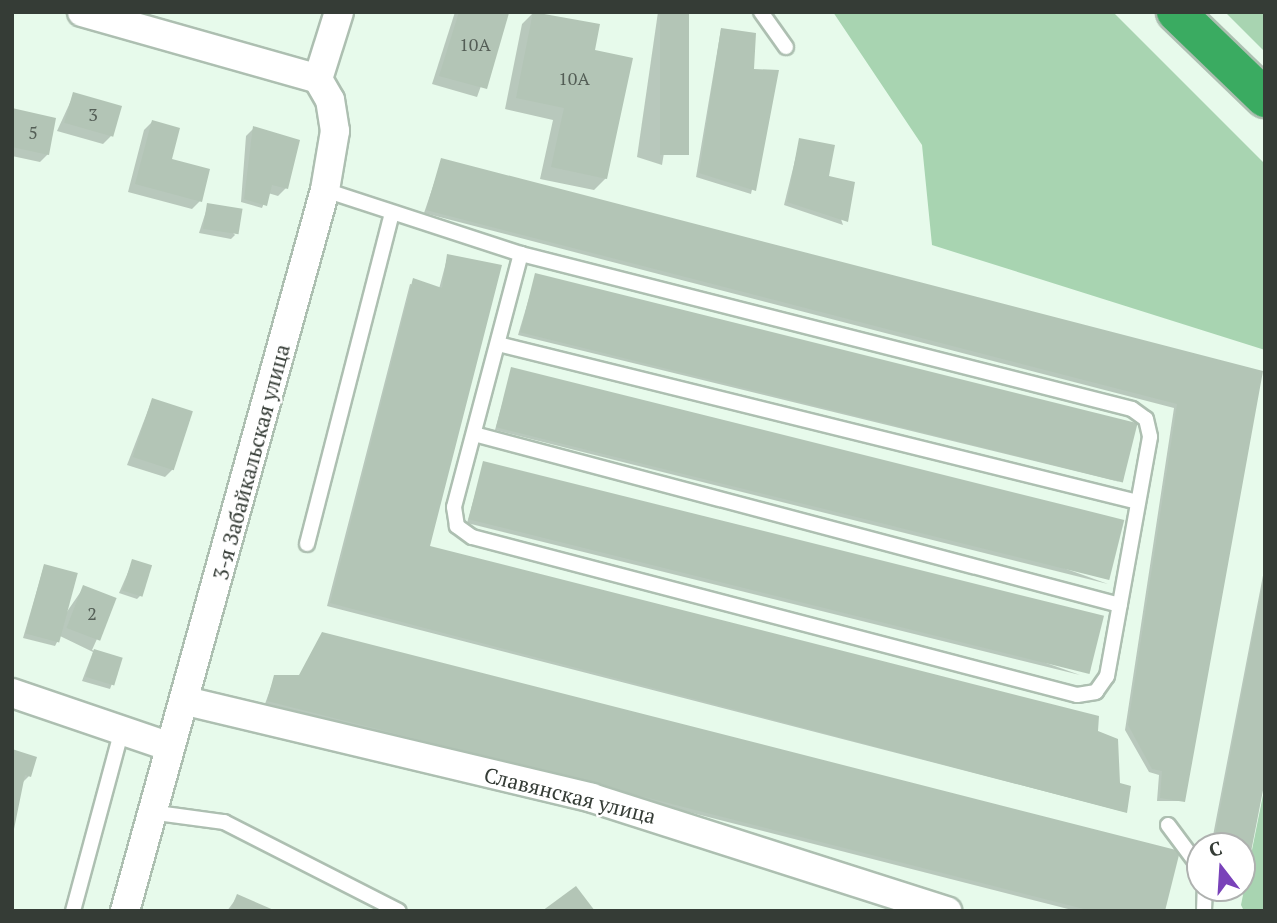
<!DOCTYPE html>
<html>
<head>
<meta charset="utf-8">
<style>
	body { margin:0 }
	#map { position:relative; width:1277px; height:923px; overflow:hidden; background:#e7faeb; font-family:"PT Serif",serif }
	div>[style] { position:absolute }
	.green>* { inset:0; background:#a8d4b1 }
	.shadow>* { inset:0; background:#0003 }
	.building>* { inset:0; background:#b3c5b6; transform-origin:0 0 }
	.roads { filter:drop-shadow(2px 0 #adbfb1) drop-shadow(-2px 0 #adbfb1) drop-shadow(0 2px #adbfb1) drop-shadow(0 -2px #adbfb1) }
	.lane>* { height:14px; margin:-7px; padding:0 7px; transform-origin:7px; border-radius:7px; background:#fff }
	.street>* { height:28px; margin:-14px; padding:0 14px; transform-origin:14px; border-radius:14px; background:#fff }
	.highway>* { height:38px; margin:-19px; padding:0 19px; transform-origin:19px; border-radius:19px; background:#3aab61 }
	span { translate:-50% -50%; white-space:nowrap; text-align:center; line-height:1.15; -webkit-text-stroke:5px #fff; paint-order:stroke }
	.number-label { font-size:18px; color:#545e56 }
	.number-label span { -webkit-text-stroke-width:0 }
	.street-label { font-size:21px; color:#353c36 }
	.frame { position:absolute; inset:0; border:14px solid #353c36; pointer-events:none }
	.north { position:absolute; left:1186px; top:832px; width:70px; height:70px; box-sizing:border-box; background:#fff; border:2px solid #aeb1af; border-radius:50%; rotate:343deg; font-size:19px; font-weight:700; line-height:28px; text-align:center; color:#353c36 }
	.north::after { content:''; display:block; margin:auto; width:24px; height:32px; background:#7942b9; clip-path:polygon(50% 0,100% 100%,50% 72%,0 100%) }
</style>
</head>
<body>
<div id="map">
	<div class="green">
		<i style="clip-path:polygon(833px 12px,1113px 12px,1265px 164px,1265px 350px,932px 245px,922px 145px)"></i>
		<i style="clip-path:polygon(1225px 12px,1265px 12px,1265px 52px)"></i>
		<i style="clip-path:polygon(1265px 785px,1265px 911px,1244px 911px,1241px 905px)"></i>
	</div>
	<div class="shadow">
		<i style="clip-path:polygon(455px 12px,507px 14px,477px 97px,432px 84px)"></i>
		<i style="clip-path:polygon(534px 12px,593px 52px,606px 178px,594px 190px,540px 179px,553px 120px,505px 109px,522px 24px)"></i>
		<i style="clip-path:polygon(658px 12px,687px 12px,662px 165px,637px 157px)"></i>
		<i style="clip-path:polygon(721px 29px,752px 71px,777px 72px,751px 194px,696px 177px)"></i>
		<i style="clip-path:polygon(74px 94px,111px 136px,103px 144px,57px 131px)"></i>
		<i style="clip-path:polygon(12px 110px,48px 154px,40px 162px,12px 156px)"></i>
		<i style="clip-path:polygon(152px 122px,170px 160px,200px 201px,192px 209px,128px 192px,144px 130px)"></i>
		<i style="clip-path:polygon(254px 128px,286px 188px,278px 196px,268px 193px,262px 208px,241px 202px,246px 136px)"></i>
		<i style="clip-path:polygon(800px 140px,827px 178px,843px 225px,784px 205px)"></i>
		<i style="clip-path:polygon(442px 160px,1261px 372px,1183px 801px,1157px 801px,1159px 775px,1149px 772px,1125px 730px,1174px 408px,424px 213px)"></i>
		<i style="clip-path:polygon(208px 205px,235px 235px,231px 239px,199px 233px)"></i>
		<i style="clip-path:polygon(448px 255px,427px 547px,1096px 733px,1125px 812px,327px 606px,410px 284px,439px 289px)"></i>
		<i style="clip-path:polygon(536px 275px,1120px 482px,518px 335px)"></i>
		<i style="clip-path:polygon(512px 369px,1108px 584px,495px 430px)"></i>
		<i style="clip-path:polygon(152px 400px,173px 469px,165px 477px,127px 465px)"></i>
		<i style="clip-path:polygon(484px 463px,1080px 675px,467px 523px)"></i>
		<i style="clip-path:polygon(133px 561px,140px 596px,137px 599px,119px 593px)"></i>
		<i style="clip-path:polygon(1265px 565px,1265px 770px,1245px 860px,1242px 846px,1211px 846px)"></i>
		<i style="clip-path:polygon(44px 566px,66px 613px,84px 587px,115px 599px,92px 650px,121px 660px,110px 689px,82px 681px,93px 652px,60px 636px,55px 646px,23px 638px)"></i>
		<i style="clip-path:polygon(275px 676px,1163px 911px,1076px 911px,265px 704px)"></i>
		<i style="clip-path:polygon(12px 751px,29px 776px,21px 784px,12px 829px)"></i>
		<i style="clip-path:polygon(238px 896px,271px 911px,227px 911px)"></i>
	</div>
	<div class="building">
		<i style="clip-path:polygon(459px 12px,509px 13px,487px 89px,439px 76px)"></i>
		<i style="clip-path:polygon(533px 12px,600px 24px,595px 50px,633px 58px,607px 179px,551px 167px,564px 108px,516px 98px)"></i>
		<i style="left:660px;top:12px;width:29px;height:143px"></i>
		<i style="clip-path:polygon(721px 28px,756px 33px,754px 69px,779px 70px,756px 191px,699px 173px)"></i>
		<i style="left:73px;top:92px;width:51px;height:32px;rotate:16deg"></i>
		<i style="clip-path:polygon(12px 108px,56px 118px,49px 155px,12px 147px)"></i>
		<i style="clip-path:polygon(152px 120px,180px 128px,172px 159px,210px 169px,202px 202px,135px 184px)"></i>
		<i style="clip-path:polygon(253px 126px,300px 140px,288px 189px,272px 185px,267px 206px,244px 199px)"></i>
		<i style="clip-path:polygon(799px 138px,835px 145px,829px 176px,855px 182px,848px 222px,787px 202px)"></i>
		<i style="clip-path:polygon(441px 158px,1263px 371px,1185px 802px,1160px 798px,1162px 771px,1152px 769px,1128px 725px,1177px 404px,426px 210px)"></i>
		<i style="left:207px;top:203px;width:36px;height:26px;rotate:9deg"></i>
		<i style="clip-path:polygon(447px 254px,502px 265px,430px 546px,1099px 716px,1098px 731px,1118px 739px,1120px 783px,1131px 786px,1127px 813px,330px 603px,413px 278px,442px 288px)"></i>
		<i style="left:535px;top:273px;width:621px;height:61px;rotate:14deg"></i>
		<i style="left:511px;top:367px;width:632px;height:62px;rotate:14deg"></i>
		<i style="left:152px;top:398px;width:43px;height:62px;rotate:18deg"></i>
		<i style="left:483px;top:461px;width:640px;height:60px;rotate:14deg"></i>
		<i style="left:132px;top:559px;width:21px;height:33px;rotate:17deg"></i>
		<i style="left:44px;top:564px;width:35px;height:72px;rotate:15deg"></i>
		<i style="clip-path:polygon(1263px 582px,1265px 780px,1250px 857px,1242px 856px,1242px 846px,1213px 846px)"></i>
		<i style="left:83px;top:585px;width:36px;height:46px;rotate:21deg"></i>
		<i style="clip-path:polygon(322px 632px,1180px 851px,1165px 911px,1092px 911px,267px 701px,274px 675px,299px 675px)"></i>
		<i style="left:94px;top:649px;width:30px;height:29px;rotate:17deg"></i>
		<i style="clip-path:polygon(12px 749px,37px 757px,31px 777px,25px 775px,13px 834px)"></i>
		<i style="clip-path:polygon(576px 886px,595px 911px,542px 911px)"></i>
		<i style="clip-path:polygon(237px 894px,276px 911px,230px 911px)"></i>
	</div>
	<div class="roads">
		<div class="lane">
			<i style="left:761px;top:12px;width:43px;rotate:54.5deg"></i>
			<i style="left:325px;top:190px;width:206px;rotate:18.1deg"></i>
			<i style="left:521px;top:254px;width:630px;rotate:14.23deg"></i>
			<i style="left:1132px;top:409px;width:17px;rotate:36deg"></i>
			<i style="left:1146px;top:419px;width:18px;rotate:77deg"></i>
			<i style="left:1150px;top:437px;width:243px;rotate:100.2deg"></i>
			<i style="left:1107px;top:676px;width:19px;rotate:125deg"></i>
			<i style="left:1096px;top:692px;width:19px;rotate:171deg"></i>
			<i style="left:1077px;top:695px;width:625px;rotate:-165.36deg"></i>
			<i style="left:472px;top:537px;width:19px;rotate:-144deg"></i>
			<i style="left:457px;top:526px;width:19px;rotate:-99deg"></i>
			<i style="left:454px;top:507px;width:262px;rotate:-75.2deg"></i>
			<i style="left:498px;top:344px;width:659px;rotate:13.87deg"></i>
			<i style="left:474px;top:434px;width:668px;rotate:14.83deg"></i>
			<i style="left:307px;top:544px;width:342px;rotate:-75.6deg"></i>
			<i style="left:157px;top:813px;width:68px;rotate:7.7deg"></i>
			<i style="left:224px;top:822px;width:196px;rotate:27deg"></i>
			<i style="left:1168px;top:825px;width:54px;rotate:53.3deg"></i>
			<i style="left:73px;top:911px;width:188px;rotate:-74.9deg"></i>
			<i style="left:1204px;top:911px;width:23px;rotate:-88deg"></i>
		</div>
		<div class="street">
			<i style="left:82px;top:12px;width:245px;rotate:15.8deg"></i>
			<i style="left:12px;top:693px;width:165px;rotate:18.8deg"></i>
			<i style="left:186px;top:701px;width:417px;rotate:13.4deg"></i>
			<i style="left:592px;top:798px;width:373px;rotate:17.7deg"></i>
			<i style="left:125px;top:911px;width:748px;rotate:-74.5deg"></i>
			<i style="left:325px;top:190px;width:60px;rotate:-80.4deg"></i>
			<i style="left:335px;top:131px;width:31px;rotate:-99deg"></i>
			<i style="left:330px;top:100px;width:24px;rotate:-120deg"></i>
			<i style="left:318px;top:79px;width:70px;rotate:-72.6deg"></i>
		</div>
		<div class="highway">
			<i style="left:1176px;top:12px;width:124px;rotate:44deg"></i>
		</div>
	</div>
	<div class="number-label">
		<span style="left:475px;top:44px">10А</span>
		<span style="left:574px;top:78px">10А</span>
		<span style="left:93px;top:114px">3</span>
		<span style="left:33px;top:132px">5</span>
		<span style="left:92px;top:613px">2</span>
	</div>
	<div class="street-label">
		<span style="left:251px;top:462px;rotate:-75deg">3-я Забайкальская улица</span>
		<span style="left:570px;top:795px;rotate:14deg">Славянская улица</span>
	</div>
	<div class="frame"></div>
	<div class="north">С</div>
</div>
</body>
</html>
